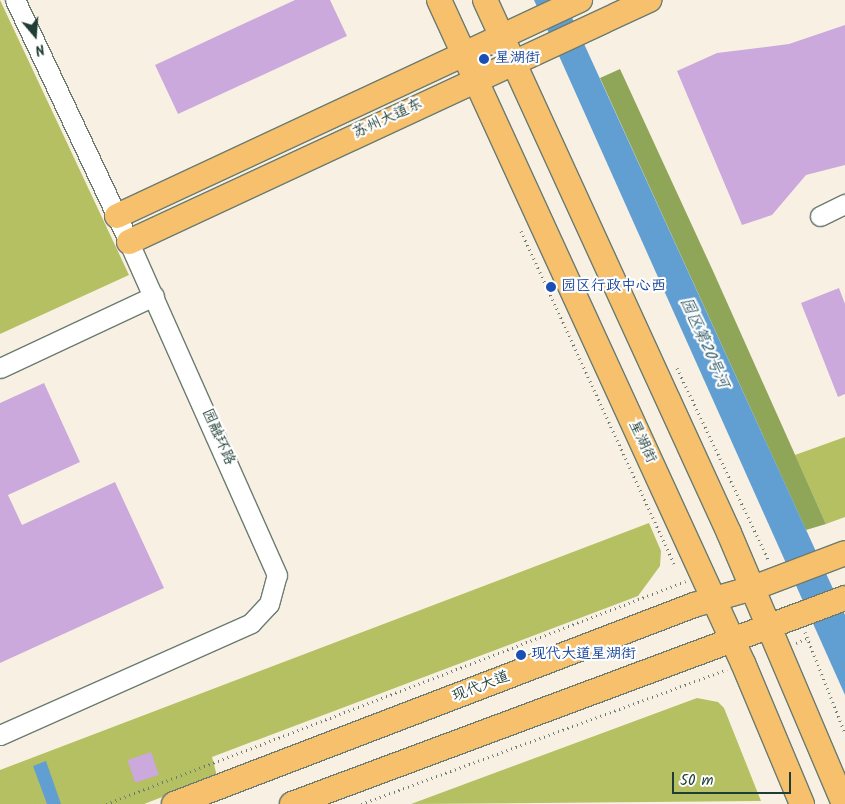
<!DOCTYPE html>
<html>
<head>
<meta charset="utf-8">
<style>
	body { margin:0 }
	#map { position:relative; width:845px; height:804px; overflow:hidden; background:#f8f1e3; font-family:Kalam,"LXGW WenKai TC",sans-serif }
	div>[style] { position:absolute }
	.green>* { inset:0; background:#b4c062 }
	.forest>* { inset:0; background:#8fa658 }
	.water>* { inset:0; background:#619fd2 }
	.building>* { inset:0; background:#cba9dc; transform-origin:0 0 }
	.path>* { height:3px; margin-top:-1.5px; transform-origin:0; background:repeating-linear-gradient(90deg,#6b7c71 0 1px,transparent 0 5px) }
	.roads { filter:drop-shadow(1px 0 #6b7c71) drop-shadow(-1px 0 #6b7c71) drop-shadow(0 1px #6b7c71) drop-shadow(0 -1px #6b7c71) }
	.minor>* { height:19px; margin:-9.5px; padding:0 9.5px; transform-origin:9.5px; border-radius:9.5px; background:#fff }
	.major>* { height:24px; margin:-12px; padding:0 12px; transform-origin:12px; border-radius:12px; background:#f7c06c }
	.dots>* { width:14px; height:14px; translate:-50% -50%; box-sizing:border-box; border:2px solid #fff; border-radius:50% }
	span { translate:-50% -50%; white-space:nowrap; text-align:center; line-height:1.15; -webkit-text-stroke:4.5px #fff; paint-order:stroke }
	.transit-label { font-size:15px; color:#164399 }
	.left { translate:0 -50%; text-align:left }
	.street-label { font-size:15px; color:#1f3d34 }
	.water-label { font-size:16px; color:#365f6b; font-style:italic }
	.north { position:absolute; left:10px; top:10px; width:50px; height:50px; -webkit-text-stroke:4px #fff; paint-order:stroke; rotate:162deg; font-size:14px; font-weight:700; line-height:20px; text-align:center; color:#1f3d34 }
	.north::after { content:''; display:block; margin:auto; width:18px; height:22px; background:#1f3d34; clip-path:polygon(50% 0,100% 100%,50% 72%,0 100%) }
	.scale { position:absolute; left:672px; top:772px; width:119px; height:22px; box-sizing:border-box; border:2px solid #1f3d34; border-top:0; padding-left:6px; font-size:15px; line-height:18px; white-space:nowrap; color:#1f3d34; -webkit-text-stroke:4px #fff; paint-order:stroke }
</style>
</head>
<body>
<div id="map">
	<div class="green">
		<i style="clip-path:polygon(0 0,129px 275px,0 334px)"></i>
		<i style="clip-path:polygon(845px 437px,845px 517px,826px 524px,795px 455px)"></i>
		<i style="clip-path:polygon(649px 523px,661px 551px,660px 566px,638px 596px,212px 757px,217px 776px,144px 804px,0 804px,0 770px)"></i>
		<i style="clip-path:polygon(697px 698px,718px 702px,724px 708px,761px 801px,411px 804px)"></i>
	</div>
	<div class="forest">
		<i style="clip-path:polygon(620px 69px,713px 271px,826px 524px,806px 530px,600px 78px)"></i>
	</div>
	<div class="water">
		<i style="clip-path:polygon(534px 0,564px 0,845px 615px,845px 695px)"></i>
		<i style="clip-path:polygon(46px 761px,61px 804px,47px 804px,33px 766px)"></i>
	</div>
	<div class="building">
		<i style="clip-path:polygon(295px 0,330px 0,347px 36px,178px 114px,155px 65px)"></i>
		<i style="clip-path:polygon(845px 25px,845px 165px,806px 175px,772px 215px,742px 225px,677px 71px,717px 53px,789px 44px)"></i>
		<i style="clip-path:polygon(839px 288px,845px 304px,845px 394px,838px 397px,801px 303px)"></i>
		<i style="clip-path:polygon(44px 383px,80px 462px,8px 495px,22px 525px,115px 482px,164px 588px,0 663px,0 403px)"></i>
		<i style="left:151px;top:752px;width:24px;height:25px;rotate:71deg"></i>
	</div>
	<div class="path">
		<i style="left:521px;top:231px;width:369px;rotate:65.3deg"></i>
		<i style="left:677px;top:368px;width:214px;rotate:64.5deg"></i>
		<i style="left:805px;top:632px;width:109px;rotate:68.4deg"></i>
		<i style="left:796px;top:643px;width:12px;rotate:-24deg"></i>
		<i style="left:106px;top:804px;width:621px;rotate:-21.03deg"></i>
		<i style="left:361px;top:804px;width:390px;rotate:-20.2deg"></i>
	</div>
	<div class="roads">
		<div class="minor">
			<i style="left:820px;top:216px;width:28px;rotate:-26deg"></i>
			<i style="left:0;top:368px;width:170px;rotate:-25.1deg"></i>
			<i style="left:0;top:735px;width:275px;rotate:-24deg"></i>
			<i style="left:251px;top:623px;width:26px;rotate:-47deg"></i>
			<i style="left:269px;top:604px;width:30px;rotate:-75deg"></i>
			<i style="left:277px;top:575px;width:364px;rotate:-114deg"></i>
			<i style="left:129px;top:242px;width:268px;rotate:-115.2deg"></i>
		</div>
		<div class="major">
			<i style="left:439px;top:0;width:729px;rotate:65.37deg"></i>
			<i style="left:743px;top:663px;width:153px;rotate:67.3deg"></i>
			<i style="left:485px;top:0;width:586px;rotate:65.4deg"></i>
			<i style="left:729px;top:533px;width:294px;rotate:67deg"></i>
			<i style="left:117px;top:216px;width:511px;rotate:-25.01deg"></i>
			<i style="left:129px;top:242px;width:574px;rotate:-24.96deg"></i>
			<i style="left:174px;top:804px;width:557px;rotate:-20.94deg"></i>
			<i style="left:694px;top:605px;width:61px;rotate:-16.1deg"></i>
			<i style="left:753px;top:588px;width:98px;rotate:-20.8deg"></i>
			<i style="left:292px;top:804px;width:590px;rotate:-20.43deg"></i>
		</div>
	</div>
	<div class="dots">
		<i style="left:484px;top:59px;background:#1a4fb4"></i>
		<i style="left:551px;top:287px;background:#1a4fb4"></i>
		<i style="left:521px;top:655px;background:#1a4fb4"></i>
	</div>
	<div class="transit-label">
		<span class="left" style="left:495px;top:59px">星湖街</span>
		<span class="left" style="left:561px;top:287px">园区行政中心西</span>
		<span class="left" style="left:531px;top:655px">现代大道星湖街</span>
	</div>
	<div class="street-label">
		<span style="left:388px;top:119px;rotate:-25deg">苏州大道东</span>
		<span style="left:218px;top:437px;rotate:66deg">园融环路</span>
		<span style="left:642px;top:442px;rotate:65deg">星湖街</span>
		<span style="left:481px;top:687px;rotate:-21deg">现代大道</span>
	</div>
	<div class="water-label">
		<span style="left:704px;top:343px;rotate:66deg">园区第20号河</span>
	</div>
	<div class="north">N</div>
	<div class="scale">50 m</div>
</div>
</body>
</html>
